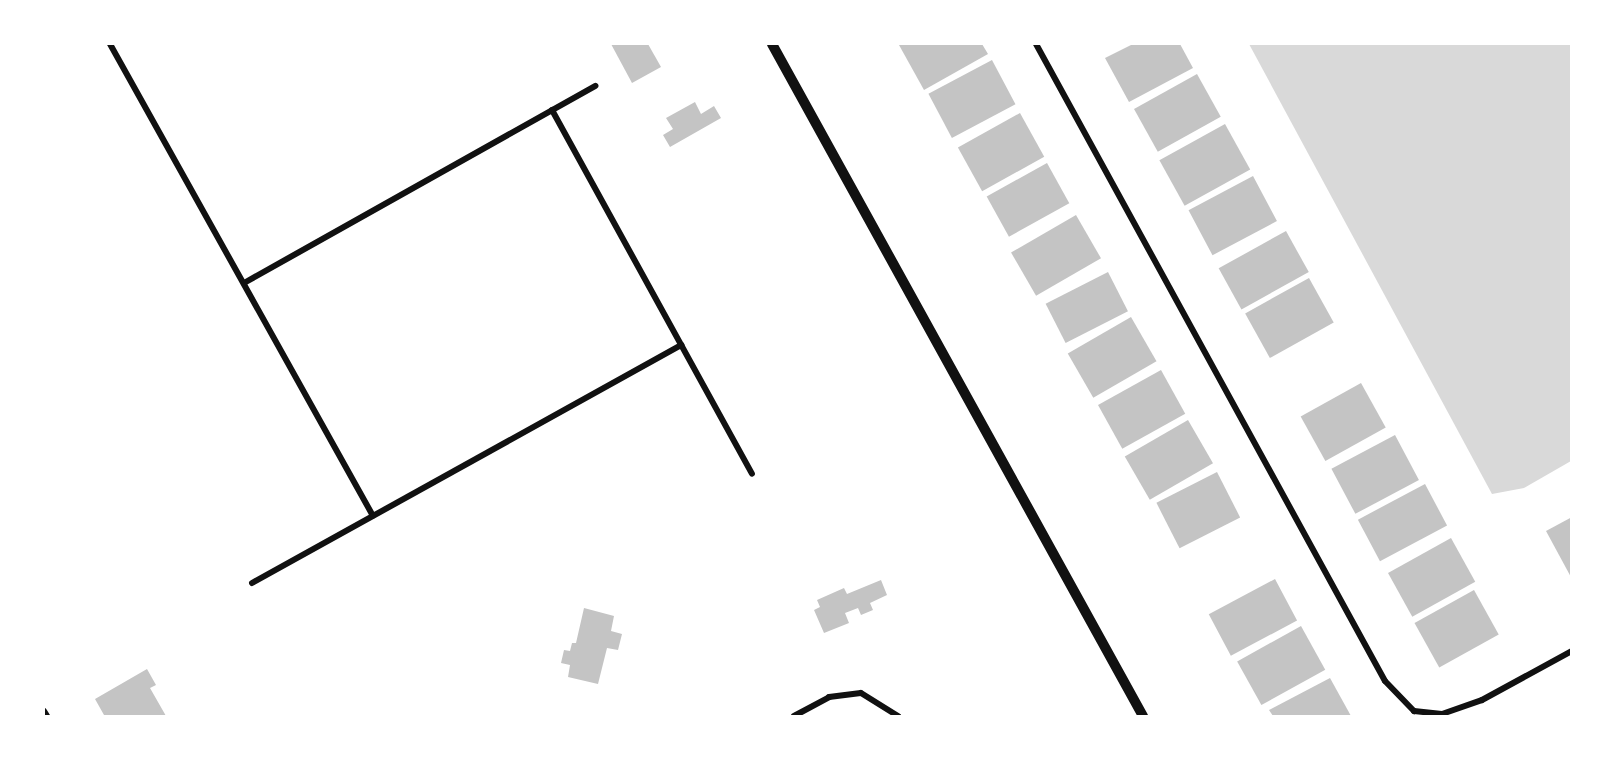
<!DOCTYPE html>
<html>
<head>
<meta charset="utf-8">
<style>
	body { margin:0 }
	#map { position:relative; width:1615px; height:760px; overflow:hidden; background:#fff; font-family:"Roboto Condensed",sans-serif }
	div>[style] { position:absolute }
	.water>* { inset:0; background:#d9d9d9 }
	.building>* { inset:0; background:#c4c4c4; transform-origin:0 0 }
	.minor>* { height:6px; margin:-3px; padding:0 3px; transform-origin:3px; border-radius:3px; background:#111 }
	.tertiary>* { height:10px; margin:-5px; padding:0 5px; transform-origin:5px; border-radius:5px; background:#111 }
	span { translate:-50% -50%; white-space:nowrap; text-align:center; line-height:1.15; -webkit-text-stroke:4.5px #fff; paint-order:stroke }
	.frame { position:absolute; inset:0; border:45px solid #fff; pointer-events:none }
</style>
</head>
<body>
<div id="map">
	<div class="water">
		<i style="clip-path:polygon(1249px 44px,1571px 44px,1571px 461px,1524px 488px,1492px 494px)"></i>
	</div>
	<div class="building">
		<i style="clip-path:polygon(611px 44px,648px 44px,661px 67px,632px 83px)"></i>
		<i style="clip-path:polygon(982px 44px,988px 54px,924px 90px,899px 45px)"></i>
		<i style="clip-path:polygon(1133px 44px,1180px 44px,1193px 68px,1129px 102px,1105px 58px)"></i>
		<i style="left:992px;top:60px;width:50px;height:72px;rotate:62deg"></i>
		<i style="left:1197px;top:74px;width:49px;height:72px;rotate:61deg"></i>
		<i style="clip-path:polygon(695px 102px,701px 114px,714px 106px,721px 118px,670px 147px,663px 135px,673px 129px,666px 118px)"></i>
		<i style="left:1020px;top:113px;width:50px;height:71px;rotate:61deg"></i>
		<i style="left:1225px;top:124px;width:52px;height:75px;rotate:61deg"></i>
		<i style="left:1047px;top:163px;width:46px;height:69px;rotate:61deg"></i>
		<i style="left:1253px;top:176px;width:51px;height:73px;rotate:62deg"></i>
		<i style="left:1076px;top:215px;width:50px;height:75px;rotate:60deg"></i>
		<i style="left:1286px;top:231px;width:47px;height:77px;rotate:61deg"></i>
		<i style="left:1108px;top:272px;width:44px;height:70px;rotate:63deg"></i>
		<i style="left:1309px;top:278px;width:51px;height:73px;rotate:61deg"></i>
		<i style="left:1131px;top:317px;width:51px;height:73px;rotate:60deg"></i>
		<i style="left:1161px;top:370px;width:50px;height:72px;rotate:61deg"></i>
		<i style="left:1361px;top:383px;width:51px;height:69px;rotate:61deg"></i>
		<i style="left:1188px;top:420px;width:50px;height:73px;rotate:60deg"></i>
		<i style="left:1395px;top:435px;width:51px;height:72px;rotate:62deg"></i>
		<i style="left:1217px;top:472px;width:51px;height:68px;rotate:63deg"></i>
		<i style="left:1425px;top:484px;width:47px;height:76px;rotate:62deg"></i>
		<i style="clip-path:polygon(1572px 517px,1572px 579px,1546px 531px)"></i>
		<i style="left:1451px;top:538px;width:50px;height:72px;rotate:61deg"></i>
		<i style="left:1275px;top:579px;width:47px;height:75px;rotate:62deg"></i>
		<i style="clip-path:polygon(881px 580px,887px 595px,870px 603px,873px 610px,861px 615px,858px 608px,845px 613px,849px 623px,824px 633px,814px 610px,820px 607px,817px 600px,844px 588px,847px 594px)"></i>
		<i style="left:1474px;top:590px;width:51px;height:68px;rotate:61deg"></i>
		<i style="clip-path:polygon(584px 608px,614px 616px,611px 631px,622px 634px,618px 650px,607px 648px,598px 684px,568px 677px,570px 665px,561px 663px,564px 650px,570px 651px,572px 643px,576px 643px)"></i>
		<i style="left:1301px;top:626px;width:50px;height:73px;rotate:61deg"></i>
		<i style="clip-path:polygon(147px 669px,156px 685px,150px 688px,166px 716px,104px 715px,95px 699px)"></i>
		<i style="clip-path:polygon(1330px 678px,1351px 716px,1273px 716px,1269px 710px)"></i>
	</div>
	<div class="minor">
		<i style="left:110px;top:44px;width:540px;rotate:60.87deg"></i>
		<i style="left:1036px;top:44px;width:726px;rotate:61.28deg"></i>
		<i style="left:1385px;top:681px;width:42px;rotate:46deg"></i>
		<i style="left:1414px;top:711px;width:28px;rotate:6deg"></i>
		<i style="left:1442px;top:714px;width:42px;rotate:-19.3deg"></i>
		<i style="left:1482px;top:700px;width:102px;rotate:-28.6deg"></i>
		<i style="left:552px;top:110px;width:415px;rotate:61.2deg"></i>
		<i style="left:244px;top:283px;width:403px;rotate:-29.3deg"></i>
		<i style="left:252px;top:583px;width:491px;rotate:-29deg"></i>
		<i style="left:44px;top:711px;width:6px;rotate:59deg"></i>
		<i style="left:794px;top:716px;width:40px;rotate:-28deg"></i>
		<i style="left:829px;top:697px;width:32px;rotate:-7deg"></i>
		<i style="left:861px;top:693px;width:44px;rotate:31.9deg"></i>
	</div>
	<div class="tertiary">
		<i style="left:772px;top:44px;width:768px;rotate:61.1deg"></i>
	</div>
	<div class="frame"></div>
</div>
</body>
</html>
